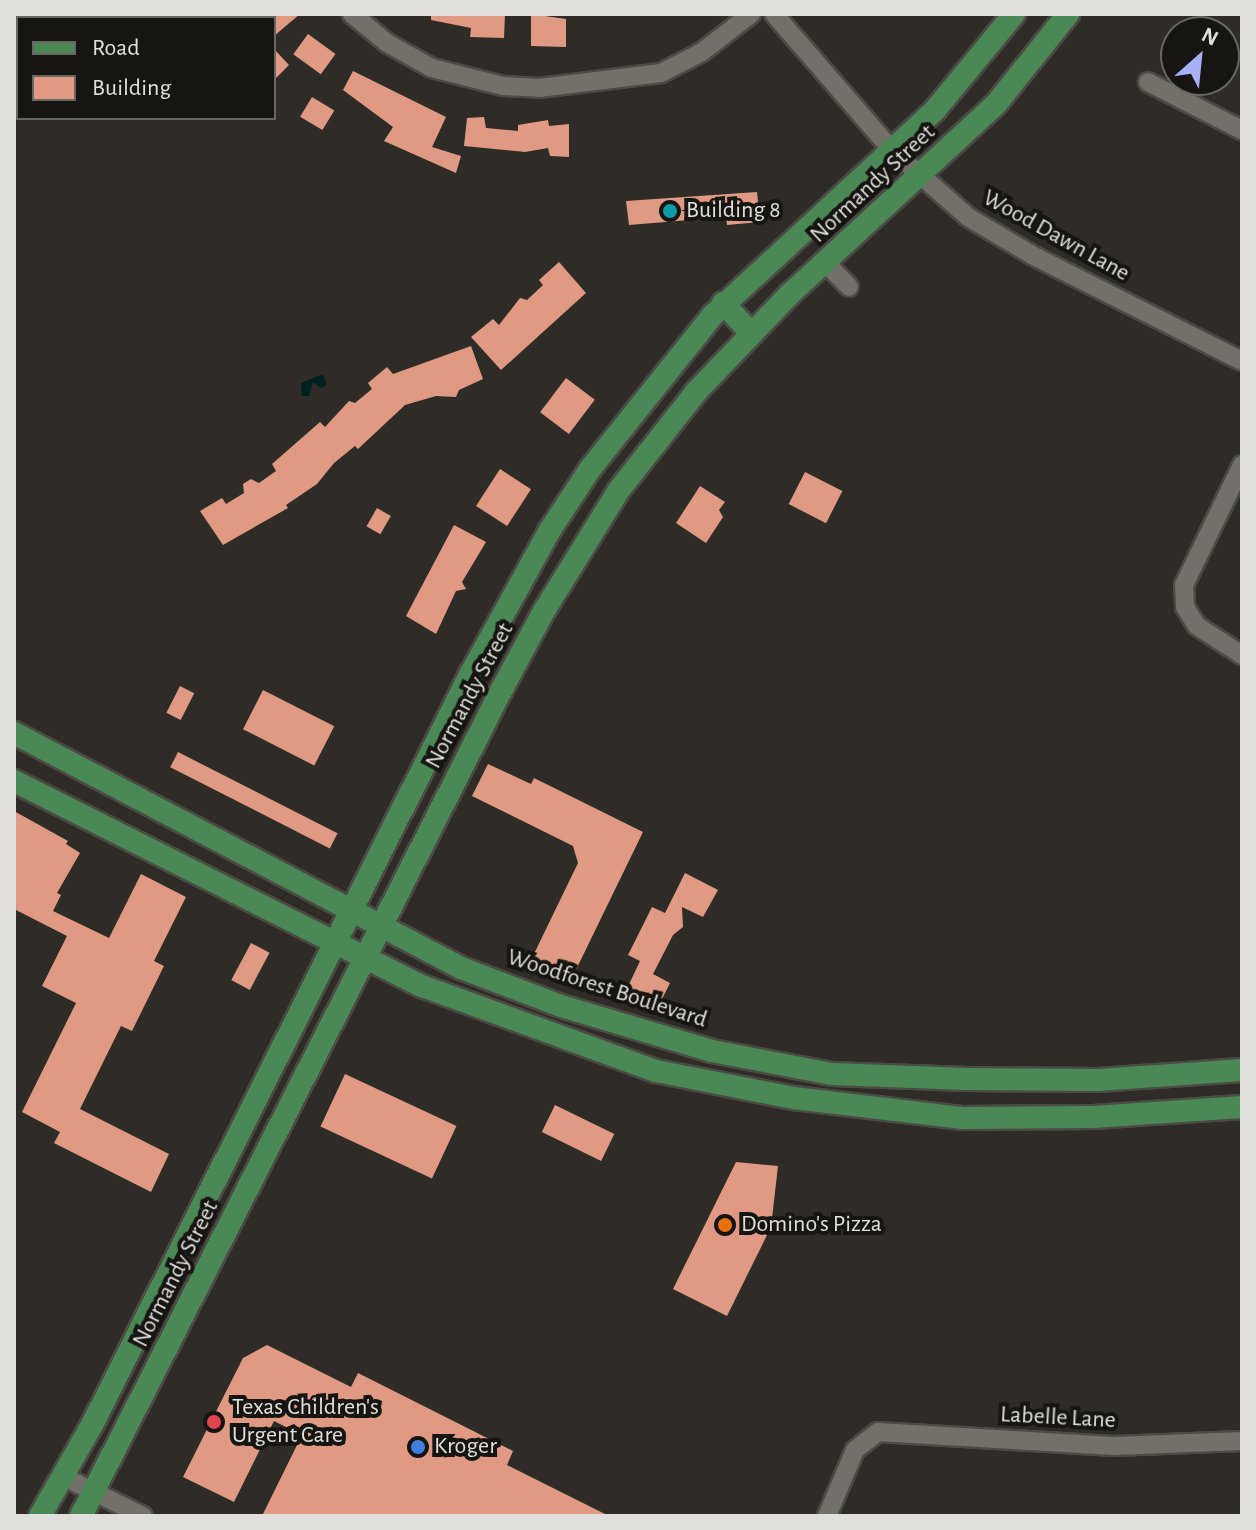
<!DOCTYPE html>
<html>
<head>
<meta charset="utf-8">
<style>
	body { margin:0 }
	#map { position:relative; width:1256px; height:1530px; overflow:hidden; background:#2f2c27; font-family:"Alegreya Sans",sans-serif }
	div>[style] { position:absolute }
	.water>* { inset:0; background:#012022 }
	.building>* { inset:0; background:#e09a84; transform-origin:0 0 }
	.roads { filter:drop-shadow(2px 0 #4b4a44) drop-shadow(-2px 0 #4b4a44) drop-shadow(0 2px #4b4a44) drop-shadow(0 -2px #4b4a44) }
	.minor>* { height:18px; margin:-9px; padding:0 9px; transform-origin:9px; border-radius:9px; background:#73706a }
	.major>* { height:22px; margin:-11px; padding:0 11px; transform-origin:11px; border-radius:11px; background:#4a8956 }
	.dots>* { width:22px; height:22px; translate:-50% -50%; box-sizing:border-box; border:4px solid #161512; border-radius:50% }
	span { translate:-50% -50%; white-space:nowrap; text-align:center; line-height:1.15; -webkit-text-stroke:8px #161512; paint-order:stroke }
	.street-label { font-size:24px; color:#e0dfdb }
	.poi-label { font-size:24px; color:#e0dfdb }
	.left { translate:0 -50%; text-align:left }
	.frame { position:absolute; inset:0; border:16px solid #e0dfdb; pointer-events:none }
	.legend { position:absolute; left:16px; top:16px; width:260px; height:104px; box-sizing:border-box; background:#161512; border:2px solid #676662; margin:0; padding:10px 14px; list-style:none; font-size:24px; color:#e0dfdb }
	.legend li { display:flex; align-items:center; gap:16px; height:40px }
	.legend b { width:40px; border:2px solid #676662 }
	.north { position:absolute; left:1160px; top:16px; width:80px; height:80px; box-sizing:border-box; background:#161512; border:2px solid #676662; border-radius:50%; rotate:27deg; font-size:22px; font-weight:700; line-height:32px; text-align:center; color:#e0dfdb }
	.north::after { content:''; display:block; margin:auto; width:28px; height:36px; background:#a8b0fc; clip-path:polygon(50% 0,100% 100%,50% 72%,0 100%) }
</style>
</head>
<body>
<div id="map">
	<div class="water">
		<i style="clip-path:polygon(323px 374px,327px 385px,321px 388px,313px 382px,309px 396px,302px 396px,301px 383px)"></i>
	</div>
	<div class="building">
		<i style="clip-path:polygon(274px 14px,300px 14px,274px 36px)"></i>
		<i style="clip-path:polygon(431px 14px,505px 14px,504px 38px,470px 37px,471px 28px,431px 20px)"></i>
		<i style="clip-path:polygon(531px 14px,566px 19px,566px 47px,531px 46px)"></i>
		<i style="left:308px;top:34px;width:34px;height:25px;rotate:36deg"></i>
		<i style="clip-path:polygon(274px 49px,289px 65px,274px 80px)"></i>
		<i style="clip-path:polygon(353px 71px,446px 117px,432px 147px,461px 156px,456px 173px,384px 141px,393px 127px,343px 90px)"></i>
		<i style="left:312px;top:97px;width:26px;height:23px;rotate:31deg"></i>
		<i style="clip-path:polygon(484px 117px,486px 128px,518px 131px,518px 125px,548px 120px,549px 126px,569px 124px,569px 157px,550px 156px,548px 148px,525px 152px,464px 146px,467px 118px)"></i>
		<i style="clip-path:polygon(757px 192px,760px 222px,727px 225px,726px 217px,629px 225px,626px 201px)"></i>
		<i style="clip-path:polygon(559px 262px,586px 293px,501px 370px,471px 337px,493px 319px,499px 325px,520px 298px,527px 300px,543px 285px,539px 280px)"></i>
		<i style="clip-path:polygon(471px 346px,483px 379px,459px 390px,456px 397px,436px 396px,405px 405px,358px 449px,355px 446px,334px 463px,317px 484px,286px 505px,288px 508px,223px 545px,200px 511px,222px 498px,226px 504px,244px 493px,243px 484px,251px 479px,259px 483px,276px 471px,272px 464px,320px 422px,325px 427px,349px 401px,355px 403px,372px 389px,368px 383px,387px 367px,393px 374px)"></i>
		<i style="left:566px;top:378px;width:36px;height:43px;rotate:37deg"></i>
		<i style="left:500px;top:469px;width:37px;height:44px;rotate:33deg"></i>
		<i style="left:805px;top:472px;width:42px;height:36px;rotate:27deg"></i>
		<i style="clip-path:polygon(700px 486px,725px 502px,719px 510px,723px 517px,706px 543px,676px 523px)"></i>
		<i style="left:377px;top:508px;width:16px;height:21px;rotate:30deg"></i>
		<i style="clip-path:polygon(454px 525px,486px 542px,462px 582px,466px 589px,456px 591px,436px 634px,406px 616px)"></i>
		<i style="left:180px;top:686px;width:16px;height:30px;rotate:27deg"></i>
		<i style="left:263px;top:690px;width:80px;height:44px;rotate:27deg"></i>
		<i style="left:178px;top:752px;width:179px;height:17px;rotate:27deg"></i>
		<i style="clip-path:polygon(488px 764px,531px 784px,534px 778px,643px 832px,572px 978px,532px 958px,578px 863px,573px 846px,472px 796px)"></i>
		<i style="clip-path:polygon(14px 811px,68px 841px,66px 844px,80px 853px,57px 893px,61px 895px,53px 911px,109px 938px,141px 874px,186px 897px,154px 961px,164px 966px,132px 1031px,121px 1026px,80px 1109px,169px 1154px,151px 1192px,54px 1143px,60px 1132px,22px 1112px,76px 1003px,42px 986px,67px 936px,14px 909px)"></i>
		<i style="clip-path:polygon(685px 873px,718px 890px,703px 917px,682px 907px,683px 927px,673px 935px,653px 974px,670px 983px,656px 1011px,624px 995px,640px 961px,628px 955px,652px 907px,665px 913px)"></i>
		<i style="left:251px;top:943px;width:21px;height:42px;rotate:28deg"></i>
		<i style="left:345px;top:1074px;width:123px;height:58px;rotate:25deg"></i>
		<i style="left:555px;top:1105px;width:66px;height:30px;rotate:26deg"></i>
		<i style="clip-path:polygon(736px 1162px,778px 1166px,771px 1227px,727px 1316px,673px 1289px)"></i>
		<i style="clip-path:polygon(267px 1345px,351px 1387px,358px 1373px,513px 1451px,507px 1465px,609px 1516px,262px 1516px,302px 1435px,274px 1421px,234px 1502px,183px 1477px,243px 1358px)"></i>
	</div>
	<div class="roads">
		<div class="minor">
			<i style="left:352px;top:14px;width:45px;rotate:39.6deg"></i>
			<i style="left:387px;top:43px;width:51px;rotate:29.1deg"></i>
			<i style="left:432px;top:68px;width:73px;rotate:14.2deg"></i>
			<i style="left:503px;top:86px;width:36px;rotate:3deg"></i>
			<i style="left:539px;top:88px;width:123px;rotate:-7deg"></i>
			<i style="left:661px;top:73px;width:46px;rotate:-27.1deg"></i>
			<i style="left:702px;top:52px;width:62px;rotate:-37.8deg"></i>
			<i style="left:774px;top:14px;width:180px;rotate:49.1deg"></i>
			<i style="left:892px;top:150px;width:101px;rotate:41.4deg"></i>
			<i style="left:968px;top:217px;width:74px;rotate:30.7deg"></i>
			<i style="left:1032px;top:255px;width:235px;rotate:26.8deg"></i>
			<i style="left:1148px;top:82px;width:106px;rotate:27.1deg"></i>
			<i style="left:826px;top:263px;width:33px;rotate:46deg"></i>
			<i style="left:1242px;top:465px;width:133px;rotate:115.8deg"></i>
			<i style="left:1184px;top:585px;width:22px;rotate:87deg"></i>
			<i style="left:1185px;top:607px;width:22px;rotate:58deg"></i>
			<i style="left:1197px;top:626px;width:54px;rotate:32.8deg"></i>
			<i style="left:64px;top:1477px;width:88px;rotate:26.3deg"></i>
			<i style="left:827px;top:1516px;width:72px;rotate:-67deg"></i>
			<i style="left:855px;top:1450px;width:29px;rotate:-38deg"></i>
			<i style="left:878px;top:1432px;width:236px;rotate:3.4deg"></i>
			<i style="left:1114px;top:1446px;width:128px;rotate:-2.2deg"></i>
		</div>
		<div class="major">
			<i style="left:723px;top:303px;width:42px;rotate:46.9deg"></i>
			<i style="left:14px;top:733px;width:505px;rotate:27.73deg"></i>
			<i style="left:461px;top:968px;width:107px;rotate:20.8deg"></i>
			<i style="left:561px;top:1006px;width:158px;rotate:16.6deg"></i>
			<i style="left:712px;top:1051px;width:122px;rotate:10.9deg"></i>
			<i style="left:832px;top:1074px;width:134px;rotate:2.1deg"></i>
			<i style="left:966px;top:1079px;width:132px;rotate:0.4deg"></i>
			<i style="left:1098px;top:1080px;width:144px;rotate:-4deg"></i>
			<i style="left:14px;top:781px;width:457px;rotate:26.7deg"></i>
			<i style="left:422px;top:986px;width:249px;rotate:20deg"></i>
			<i style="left:656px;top:1071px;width:141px;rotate:11.1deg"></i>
			<i style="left:794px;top:1098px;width:168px;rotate:6.8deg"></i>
			<i style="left:961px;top:1118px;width:133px;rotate:-0.4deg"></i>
			<i style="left:1094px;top:1117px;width:148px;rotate:-3.9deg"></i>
			<i style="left:40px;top:1516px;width:107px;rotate:-60.3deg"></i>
			<i style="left:93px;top:1423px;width:840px;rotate:-63.25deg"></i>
			<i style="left:471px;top:673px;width:163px;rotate:-61.1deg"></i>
			<i style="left:550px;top:530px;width:73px;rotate:-56.7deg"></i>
			<i style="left:590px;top:469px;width:197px;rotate:-51.4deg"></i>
			<i style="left:713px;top:315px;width:302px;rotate:-42.7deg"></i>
			<i style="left:935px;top:110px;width:124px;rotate:-50.5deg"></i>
			<i style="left:81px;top:1516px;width:928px;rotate:-63.02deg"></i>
			<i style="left:502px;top:689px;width:89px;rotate:-61.7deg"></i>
			<i style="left:544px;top:611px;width:142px;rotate:-58.2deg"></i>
			<i style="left:619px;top:490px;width:125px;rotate:-51.8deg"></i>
			<i style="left:696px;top:392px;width:134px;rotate:-46.2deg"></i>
			<i style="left:789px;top:295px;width:282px;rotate:-42.7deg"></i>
			<i style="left:996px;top:104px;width:115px;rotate:-51.3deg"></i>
		</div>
	</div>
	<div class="dots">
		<i style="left:670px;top:211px;background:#0f9aa8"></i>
		<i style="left:725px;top:1225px;background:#e8710a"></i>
		<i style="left:214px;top:1422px;background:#e0444e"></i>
		<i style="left:418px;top:1447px;background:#3f7fe0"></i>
	</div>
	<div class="street-label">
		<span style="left:873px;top:184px;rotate:-43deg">Normandy Street</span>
		<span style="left:1056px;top:236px;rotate:29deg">Wood Dawn Lane</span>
		<span style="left:470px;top:696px;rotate:-62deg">Normandy Street</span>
		<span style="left:607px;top:989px;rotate:18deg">Woodforest Boulevard</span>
		<span style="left:176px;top:1274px;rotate:-63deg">Normandy Street</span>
		<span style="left:1058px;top:1418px;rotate:3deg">Labelle Lane</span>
	</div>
	<div class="poi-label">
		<span class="left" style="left:686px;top:211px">Building 8</span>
		<span class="left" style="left:741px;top:1225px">Domino's Pizza</span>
		<span class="left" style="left:232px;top:1422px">Texas Children's<br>Urgent Care</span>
		<span class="left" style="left:434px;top:1447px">Kroger</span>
	</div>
	<div class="frame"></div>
	<ul class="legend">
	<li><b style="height:10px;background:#4a8956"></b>Road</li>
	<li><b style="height:22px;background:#e09a84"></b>Building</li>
	</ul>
	<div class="north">N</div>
</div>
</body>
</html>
